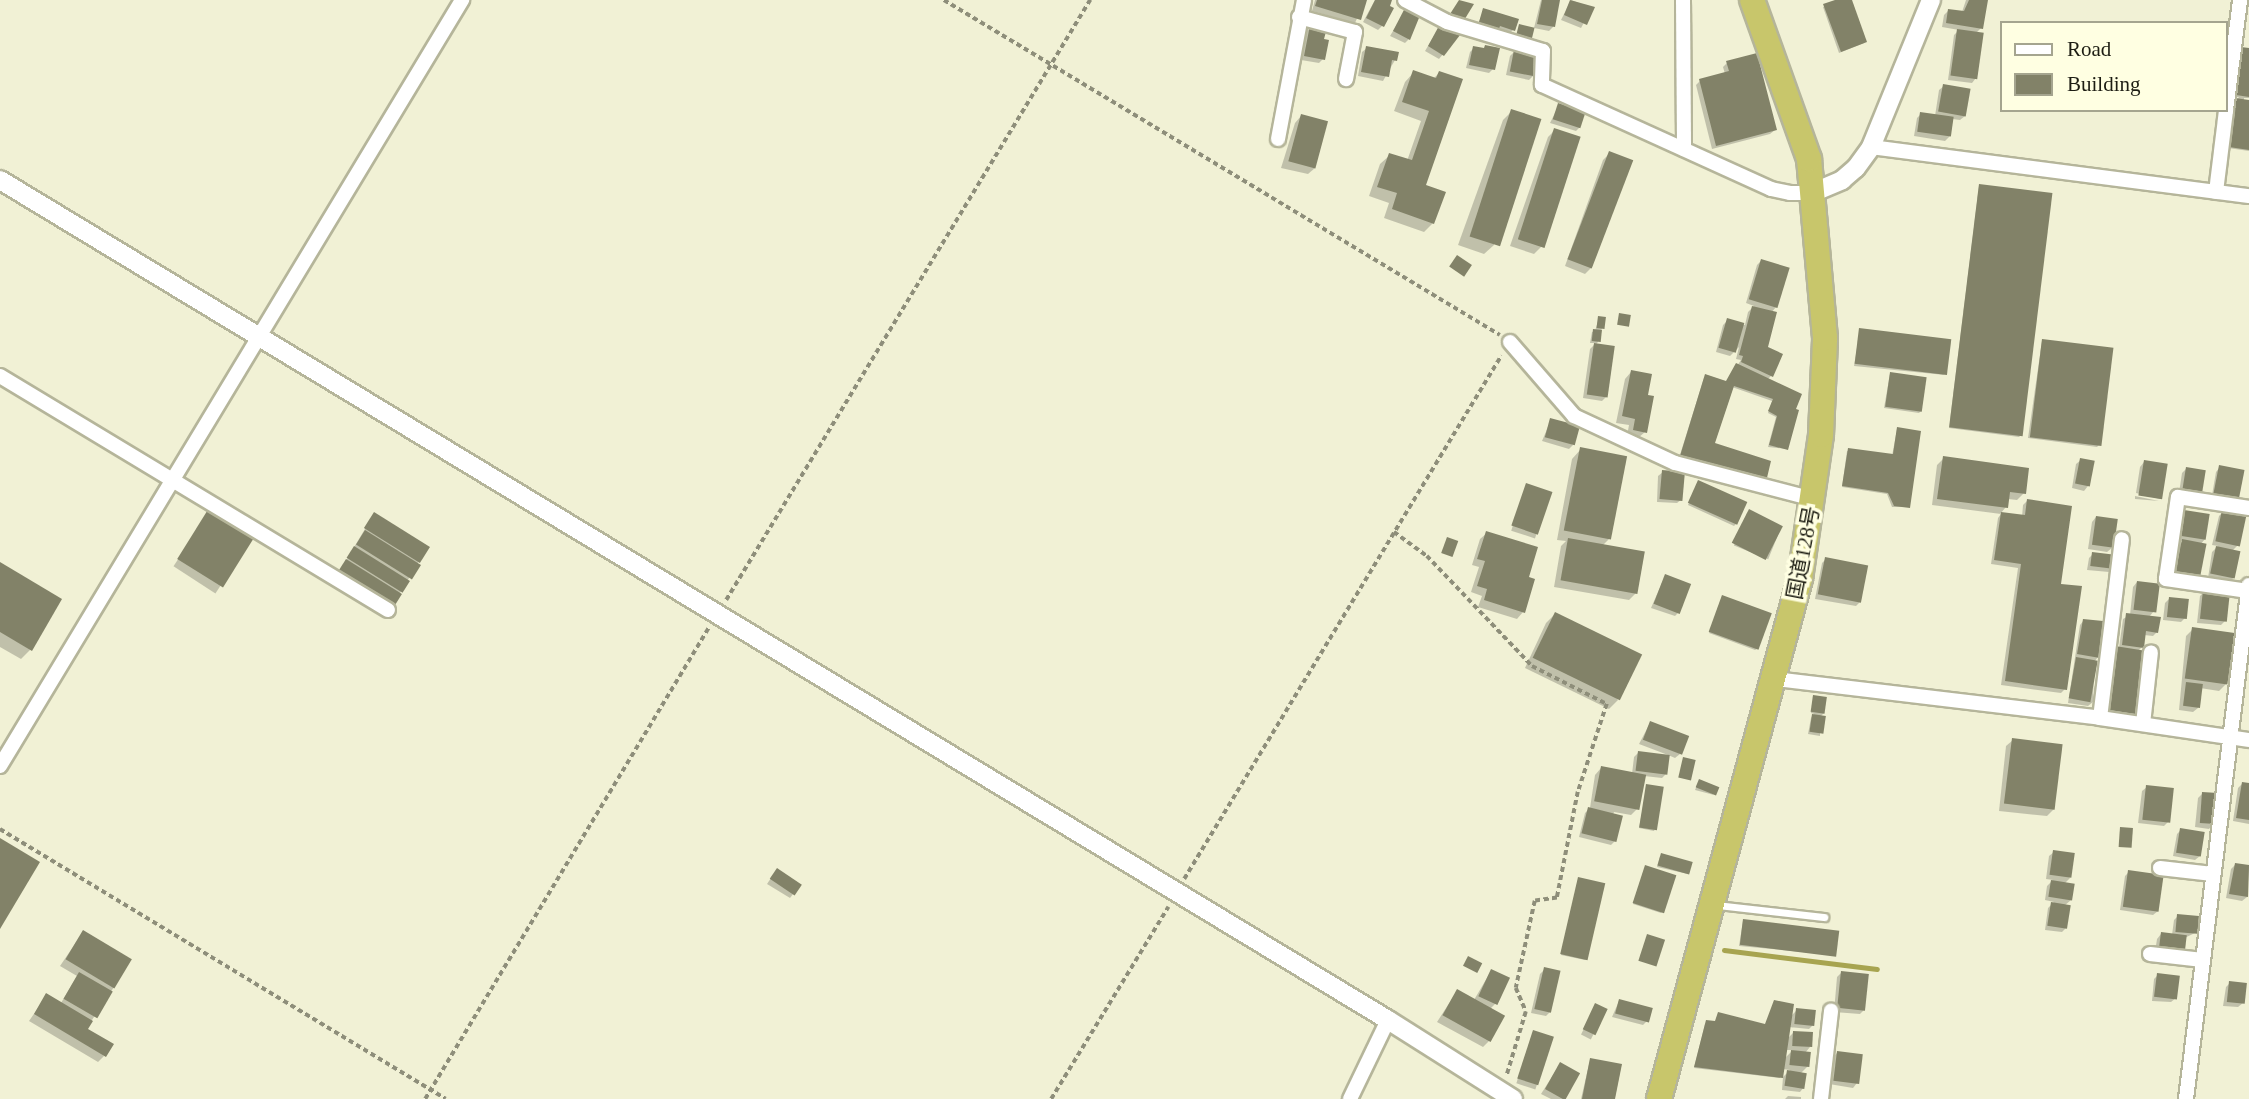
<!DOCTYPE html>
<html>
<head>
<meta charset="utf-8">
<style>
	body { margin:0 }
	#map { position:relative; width:2249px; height:1099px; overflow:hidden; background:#f1f1d5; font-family:"Times New Roman","Noto Sans JP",serif }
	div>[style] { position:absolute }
	.shadow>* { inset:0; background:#0003; transform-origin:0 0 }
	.stream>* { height:5px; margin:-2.5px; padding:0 2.5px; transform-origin:2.5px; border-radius:2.5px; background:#a7a450 }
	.building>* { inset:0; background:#828268; transform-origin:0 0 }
	.path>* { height:3.5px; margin-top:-1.75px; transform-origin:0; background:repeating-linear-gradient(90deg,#8e8e7a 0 5px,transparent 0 8.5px) }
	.roads { filter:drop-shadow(2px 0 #b5b59a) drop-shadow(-2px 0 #b5b59a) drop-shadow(0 2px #b5b59a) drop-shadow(0 -2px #b5b59a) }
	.service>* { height:7px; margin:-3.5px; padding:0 3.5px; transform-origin:3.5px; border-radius:3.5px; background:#fff }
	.minor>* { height:14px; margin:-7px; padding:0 7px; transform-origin:7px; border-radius:7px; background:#fff }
	.tertiary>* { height:18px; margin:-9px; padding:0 9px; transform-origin:9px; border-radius:9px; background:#fff }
	.trunk>* { height:24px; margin:-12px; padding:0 12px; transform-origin:12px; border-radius:12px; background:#c8c66b }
	span { translate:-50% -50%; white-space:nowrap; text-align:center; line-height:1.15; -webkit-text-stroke:7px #ffffe2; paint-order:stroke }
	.street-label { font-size:21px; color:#1d1d13 }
	.legend { position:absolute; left:2000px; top:21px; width:228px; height:91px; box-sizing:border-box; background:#ffffe2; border:2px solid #a5a58f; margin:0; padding:9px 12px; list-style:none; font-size:21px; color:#1d1d13 }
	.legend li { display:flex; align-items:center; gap:14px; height:35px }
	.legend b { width:35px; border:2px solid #a5a58f }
</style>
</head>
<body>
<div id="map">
	<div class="shadow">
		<i style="clip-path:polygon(1315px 0,1365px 0,1355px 23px,1312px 11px)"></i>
		<i style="clip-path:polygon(1375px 0,1388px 0,1382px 26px,1378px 30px,1363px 22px)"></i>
		<i style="clip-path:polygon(1541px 0,1556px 0,1553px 27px,1549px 31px,1534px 28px)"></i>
		<i style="clip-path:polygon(1571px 0,1592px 8px,1581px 28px,1561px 20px)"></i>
		<i style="clip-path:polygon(1840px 0,1850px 0,1864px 43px,1839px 53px,1823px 7px)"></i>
		<i style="clip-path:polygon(1966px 0,1986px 0,1981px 28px,1976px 33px,1976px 78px,1972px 83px,1948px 80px,1954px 35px,1959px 30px,1942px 27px,1944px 15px,1948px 11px,1962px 12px)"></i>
		<i style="clip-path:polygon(1407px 8px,1409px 39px,1405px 43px,1390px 36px)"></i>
		<i style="clip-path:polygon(1484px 10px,1513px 30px,1509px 34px,1474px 33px)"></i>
		<i style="clip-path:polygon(1440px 26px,1458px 36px,1439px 59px,1425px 51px)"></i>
		<i style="clip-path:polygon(1311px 27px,1322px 40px,1323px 59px,1319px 63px,1301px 60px,1307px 31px)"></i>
		<i style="clip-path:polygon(1367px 48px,1395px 60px,1383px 81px,1358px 76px,1362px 52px)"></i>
		<i style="clip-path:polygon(1474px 48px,1493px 69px,1489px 73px,1466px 68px,1470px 52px)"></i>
		<i style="clip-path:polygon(2242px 49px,2249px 49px,2249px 98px,2244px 98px,2244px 101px,2249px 102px,2249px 151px,2228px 148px,2234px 102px,2239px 97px,2235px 97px)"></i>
		<i style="clip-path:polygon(1514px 52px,1533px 76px,1529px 80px,1506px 75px,1510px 56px)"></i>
		<i style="clip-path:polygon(1727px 63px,1775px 130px,1770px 134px,1712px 149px,1696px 85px,1700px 81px,1725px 74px,1723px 67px)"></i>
		<i style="clip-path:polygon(1414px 72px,1433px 79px,1439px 73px,1423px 186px,1433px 223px,1424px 232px,1384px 218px,1389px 203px,1369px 196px,1380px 164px,1390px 155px,1407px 161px,1421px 121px,1394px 111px,1405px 82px)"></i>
		<i style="clip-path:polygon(1944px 86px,1965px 116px,1960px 120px,1952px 119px,1950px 136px,1945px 141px,1914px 136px,1917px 118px,1921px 114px,1935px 116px,1939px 90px)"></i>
		<i style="clip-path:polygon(1559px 105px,1580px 127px,1576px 131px,1550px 123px)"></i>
		<i style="clip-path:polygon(1512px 111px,1494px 245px,1484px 254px,1458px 245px,1503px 120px)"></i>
		<i style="clip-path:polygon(1301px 116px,1315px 168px,1308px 174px,1281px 168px,1295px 123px)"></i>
		<i style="clip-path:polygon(1555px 130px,1541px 247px,1534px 254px,1510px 246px,1548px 137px)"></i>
		<i style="clip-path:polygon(1609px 154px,1592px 267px,1585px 274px,1565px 266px,1603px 160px)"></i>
		<i style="clip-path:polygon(1979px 186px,2021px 435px,2019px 437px,1949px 428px)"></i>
		<i style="clip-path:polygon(1761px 261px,1776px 307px,1771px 313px,1766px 348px,1771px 376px,1767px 380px,1794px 410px,1787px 449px,1768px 447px,1776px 417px,1768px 413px,1772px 401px,1732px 387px,1713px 445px,1764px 481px,1679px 458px,1704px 378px,1726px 382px,1741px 360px,1736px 359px,1739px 347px,1730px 356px,1716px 352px,1723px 325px,1728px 320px,1745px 325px,1748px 312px,1754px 306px,1746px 303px,1757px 265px)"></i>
		<i style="clip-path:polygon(1599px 318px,1602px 328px,1598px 342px,1595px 345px,1606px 397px,1602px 401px,1583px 398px,1590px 349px,1596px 343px,1590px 343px,1592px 332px,1595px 331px)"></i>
		<i style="clip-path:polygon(1860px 330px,1945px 375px,1854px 366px)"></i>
		<i style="clip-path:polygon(2042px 341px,2099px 445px,2097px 447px,2028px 438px)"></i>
		<i style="clip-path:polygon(1631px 372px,1646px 396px,1645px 432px,1638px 438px,1627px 436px,1629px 425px,1616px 423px,1625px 379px)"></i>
		<i style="clip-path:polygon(1890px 374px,1921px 411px,1919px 413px,1884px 408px)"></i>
		<i style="clip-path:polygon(1551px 420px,1573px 445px,1569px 449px,1542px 441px)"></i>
		<i style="clip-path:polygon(1897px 429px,1908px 507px,1892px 507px,1887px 494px,1842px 487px,1847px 451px,1892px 456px)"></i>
		<i style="clip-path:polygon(1581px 449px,1610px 538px,1603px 545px,1636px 593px,1629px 600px,1554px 587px,1561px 546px,1566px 541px,1557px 540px,1572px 459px)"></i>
		<i style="clip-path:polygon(1944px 458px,2024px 493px,2017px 500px,2008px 499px,2006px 507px,2000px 514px,2022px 517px,2023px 505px,2027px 501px,2059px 585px,2065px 689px,2061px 693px,2001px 685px,2018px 568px,1991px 564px,1998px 518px,2001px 514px,1932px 505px,1937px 465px)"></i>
		<i style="clip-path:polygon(2081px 460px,2088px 486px,2084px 491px,2072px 488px,2076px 464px)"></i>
		<i style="clip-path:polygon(2144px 462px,2161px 499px,2160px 499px,2136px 493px,2140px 467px)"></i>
		<i style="clip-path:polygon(2220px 467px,2240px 487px,2211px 501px,2216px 472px)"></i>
		<i style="clip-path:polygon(2186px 469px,2201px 491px,2197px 495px,2179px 493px,2182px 473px)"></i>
		<i style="clip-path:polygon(1663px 472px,1682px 499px,1677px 503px,1657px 502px,1658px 476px)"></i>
		<i style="clip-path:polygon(1697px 484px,1736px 524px,1734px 526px,1688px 505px)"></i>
		<i style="left:1526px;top:485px;width:25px;height:48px;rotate:18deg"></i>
		<i style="clip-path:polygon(2135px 496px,2159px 501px,2135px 499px)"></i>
		<i style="left:210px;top:510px;width:50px;height:67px;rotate:33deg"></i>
		<i style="clip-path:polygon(2185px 512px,2205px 539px,2200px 545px,2200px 574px,2196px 579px,2173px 575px,2178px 546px,2183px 541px,2177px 540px,2181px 516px)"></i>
		<i style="clip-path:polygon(2223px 512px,2238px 545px,2232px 551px,2234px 577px,2230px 582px,2208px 578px,2212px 552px,2218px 546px,2212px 545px,2219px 516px)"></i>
		<i style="left:1747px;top:513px;width:37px;height:35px;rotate:22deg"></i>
		<i style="left:374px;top:514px;width:63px;height:73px;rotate:31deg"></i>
		<i style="clip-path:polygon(2096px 517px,2112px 548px,2107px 552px,2088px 549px,2092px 522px)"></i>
		<i style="clip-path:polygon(1487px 533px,1523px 612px,1517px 619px,1478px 607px,1482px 596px,1471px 592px,1479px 567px,1472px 565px,1480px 539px)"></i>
		<i style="clip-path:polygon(2093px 554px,2114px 568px,2109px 572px,2087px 570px,2089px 558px)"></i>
		<i style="clip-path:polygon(1826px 559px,1860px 602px,1856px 606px,1815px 599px,1822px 563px)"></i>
		<i style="clip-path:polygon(0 564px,30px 650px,21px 659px,0 647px)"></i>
		<i style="clip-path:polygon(1665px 576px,1679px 612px,1675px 616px,1651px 608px)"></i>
		<i style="clip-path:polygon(2137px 582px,2154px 611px,2149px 617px,2157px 632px,2153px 636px,2144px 635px,2142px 647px,2138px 651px,2135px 713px,2130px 717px,2102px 713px,2119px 648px,2123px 619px,2130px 615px,2133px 587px)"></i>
		<i style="clip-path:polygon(2204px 592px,2225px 621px,2221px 625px,2197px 623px,2200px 596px)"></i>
		<i style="clip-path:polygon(1721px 599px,1757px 649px,1755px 650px,1709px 633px)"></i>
		<i style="clip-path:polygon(2169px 599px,2185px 618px,2181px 622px,2163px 620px,2165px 603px)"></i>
		<i style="clip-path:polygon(1555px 614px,1618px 700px,1609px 709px,1525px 668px,1546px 623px)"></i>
		<i style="clip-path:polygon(2084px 620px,2098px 657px,2094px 662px,2093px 702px,2088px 706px,2068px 703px,2080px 625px)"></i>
		<i style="clip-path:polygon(2193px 629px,2226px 684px,2219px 691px,2200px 688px,2198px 708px,2193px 712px,2179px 710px,2186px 636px)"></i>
		<i style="clip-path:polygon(1814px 697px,1824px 713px,1820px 717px,1820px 736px,1808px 734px,1811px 718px,1814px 714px,1811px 713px)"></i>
		<i style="clip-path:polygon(1650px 723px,1680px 754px,1675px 758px,1668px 755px,1666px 774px,1662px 778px,1644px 776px,1638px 808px,1631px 815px,1614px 812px,1613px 815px,1621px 817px,1615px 841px,1611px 845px,1579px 837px,1585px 813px,1590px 808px,1595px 775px,1601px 768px,1632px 774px,1634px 757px,1638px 753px,1668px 755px,1639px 744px)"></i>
		<i style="clip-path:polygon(2013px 740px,2054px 809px,2047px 816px,1999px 811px,2006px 746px)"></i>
		<i style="clip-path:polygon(1698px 783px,1714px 795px,1695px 790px)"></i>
		<i style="clip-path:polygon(2243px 783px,2249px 785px,2249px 824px,2233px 821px,2238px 788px)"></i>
		<i style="clip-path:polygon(1647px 786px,1655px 829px,1654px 831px,1639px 828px)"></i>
		<i style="clip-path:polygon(2147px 787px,2168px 822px,2164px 826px,2138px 823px,2142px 791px)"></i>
		<i style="clip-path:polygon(2203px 793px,2213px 824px,2209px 829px,2195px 827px,2198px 798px)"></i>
		<i style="clip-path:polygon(2181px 830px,2200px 856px,2195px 860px,2173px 856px,2177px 834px)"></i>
		<i style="clip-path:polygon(2054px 852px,2070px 878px,2064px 884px,2071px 900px,2064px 906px,2066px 928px,2062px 932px,2045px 930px,2048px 908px,2054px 902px,2045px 900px,2047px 886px,2053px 880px,2046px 879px,2049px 856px)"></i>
		<i style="clip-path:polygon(1660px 856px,1688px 874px,1657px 867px)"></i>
		<i style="clip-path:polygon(2236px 864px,2249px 867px,2247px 897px,2242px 901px,2226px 898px,2231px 869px)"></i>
		<i style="clip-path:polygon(1645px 867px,1663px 911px,1661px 913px,1633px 904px)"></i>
		<i style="clip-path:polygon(2129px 872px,2158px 911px,2153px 915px,2120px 910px,2125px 876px)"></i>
		<i style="clip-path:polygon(773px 875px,800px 885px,790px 898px,767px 884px)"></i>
		<i style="clip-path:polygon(1579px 879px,1587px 959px,1585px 960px,1561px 955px)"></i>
		<i style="clip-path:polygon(2178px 916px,2195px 933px,2155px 952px,2157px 939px,2161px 934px,2172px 935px,2174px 920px)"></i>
		<i style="clip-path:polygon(1743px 921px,1835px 955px,1739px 946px)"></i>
		<i style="clip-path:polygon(83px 932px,114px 987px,86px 1029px,104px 1056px,98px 1062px,29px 1021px,47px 995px,61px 1003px,77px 976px,60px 966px)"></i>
		<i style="clip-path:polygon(1545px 969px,1550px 1012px,1546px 1016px,1531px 1013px,1540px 974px)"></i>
		<i style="clip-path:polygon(1491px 971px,1495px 1004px,1490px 1009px,1489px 1041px,1483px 1047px,1437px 1022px,1457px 991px,1474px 1000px)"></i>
		<i style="clip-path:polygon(1841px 973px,1864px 1010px,1860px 1014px,1834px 1012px,1837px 977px)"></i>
		<i style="clip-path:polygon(2158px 975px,2176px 998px,2171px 1002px,2152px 1001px,2154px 979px)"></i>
		<i style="clip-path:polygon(2230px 983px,2243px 1003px,2238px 1007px,2223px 1006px,2226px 987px)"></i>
		<i style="clip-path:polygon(1619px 1001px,1647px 1021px,1643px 1025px,1612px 1017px)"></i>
		<i style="left:1596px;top:1005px;width:11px;height:33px;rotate:27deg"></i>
		<i style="clip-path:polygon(evenodd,1797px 1010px,1813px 1025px,1809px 1029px,1789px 1027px,1787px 1039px,1794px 1032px,1810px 1047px,1805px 1053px,1808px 1066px,1800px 1074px,1804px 1087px,1800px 1092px,1782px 1090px,1783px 1077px,1790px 1070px,1782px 1069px,1780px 1078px,1694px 1068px,1705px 1024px,1715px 1023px,1718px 1014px,1764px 1026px,1790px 1017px,1797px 1010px,1785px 1050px,1793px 1050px,1784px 1059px,1785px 1050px)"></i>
		<i style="left:1533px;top:1032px;width:20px;height:54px;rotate:18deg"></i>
		<i style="clip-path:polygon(1837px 1053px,1857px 1083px,1853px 1088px,1829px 1084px,1833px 1057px)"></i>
		<i style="clip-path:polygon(1590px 1060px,1613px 1099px,1581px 1099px)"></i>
		<i style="clip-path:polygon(1560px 1064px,1578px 1074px,1564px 1099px,1551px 1099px,1541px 1094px)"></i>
		<i style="clip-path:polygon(1788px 1096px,1801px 1097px,1801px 1099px,1785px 1099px)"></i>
	</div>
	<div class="stream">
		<i style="left:1724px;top:950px;width:154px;rotate:7.1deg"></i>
	</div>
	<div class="building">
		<i style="clip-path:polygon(1317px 0,1367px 0,1361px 20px,1315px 6px)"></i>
		<i style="clip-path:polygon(1375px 0,1392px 0,1390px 6px,1394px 8px,1384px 27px,1366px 18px)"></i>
		<i style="clip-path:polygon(1459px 0,1474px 4px,1463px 22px,1450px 14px)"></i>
		<i style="clip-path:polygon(1542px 0,1560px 0,1555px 27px,1537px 24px)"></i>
		<i style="clip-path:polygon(1570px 0,1595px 7px,1587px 25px,1564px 15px)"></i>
		<i style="clip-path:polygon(1835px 0,1852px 0,1867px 42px,1841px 52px,1823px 4px)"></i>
		<i style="clip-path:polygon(1969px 0,1988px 0,1983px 29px,1946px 23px,1948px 9px,1964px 11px)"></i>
		<i style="clip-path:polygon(1406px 6px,1421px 13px,1410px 40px,1393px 31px)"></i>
		<i style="clip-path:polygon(1483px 8px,1519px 19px,1515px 31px,1500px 26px,1497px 34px,1477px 29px)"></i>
		<i style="clip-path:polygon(1440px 24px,1460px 35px,1444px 56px,1428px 46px)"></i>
		<i style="left:1519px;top:24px;width:16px;height:16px;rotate:14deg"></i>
		<i style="clip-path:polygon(1310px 25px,1327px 28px,1324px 39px,1329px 40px,1325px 60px,1304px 56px)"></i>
		<i style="left:1957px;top:29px;width:27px;height:47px;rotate:8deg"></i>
		<i style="clip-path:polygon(1485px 45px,1500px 48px,1495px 70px,1469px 65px,1473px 46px,1484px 48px)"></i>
		<i style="clip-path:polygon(1366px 46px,1399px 52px,1397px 61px,1392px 60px,1389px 77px,1361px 72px)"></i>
		<i style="clip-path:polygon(2241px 47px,2249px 48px,2249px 97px,2236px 95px)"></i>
		<i style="left:1514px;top:50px;width:25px;height:22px;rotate:11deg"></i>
		<i style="clip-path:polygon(1757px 53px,1777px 130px,1716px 146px,1699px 79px,1729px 71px,1726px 61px)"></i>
		<i style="clip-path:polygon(1413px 70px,1436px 78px,1439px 71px,1463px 79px,1426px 185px,1446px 192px,1434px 224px,1392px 209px,1397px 193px,1377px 187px,1389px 153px,1412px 160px,1429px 111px,1402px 102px)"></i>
		<i style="left:1943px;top:84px;width:28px;height:28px;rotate:10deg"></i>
		<i style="clip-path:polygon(2235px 98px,2249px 100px,2249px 150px,2229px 147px)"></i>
		<i style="left:1558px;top:103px;width:29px;height:17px;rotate:18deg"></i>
		<i style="left:1511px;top:109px;width:32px;height:134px;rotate:18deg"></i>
		<i style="left:1920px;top:112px;width:34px;height:20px;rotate:8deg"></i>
		<i style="left:1301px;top:114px;width:28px;height:49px;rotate:15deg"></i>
		<i style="left:1554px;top:128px;width:28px;height:117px;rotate:18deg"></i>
		<i style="left:1609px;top:151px;width:26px;height:116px;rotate:21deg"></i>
		<i style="left:1979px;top:184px;width:74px;height:245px;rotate:7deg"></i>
		<i style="left:1457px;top:255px;width:18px;height:14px;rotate:34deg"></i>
		<i style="left:1761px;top:259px;width:30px;height:42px;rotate:17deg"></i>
		<i style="clip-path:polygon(1752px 306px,1777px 312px,1768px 347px,1783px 354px,1773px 377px,1741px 362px,1743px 356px,1739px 355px)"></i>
		<i style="left:1619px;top:313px;width:12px;height:12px;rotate:9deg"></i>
		<i style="left:1598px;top:316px;width:8px;height:12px;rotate:7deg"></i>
		<i style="left:1727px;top:318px;width:18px;height:31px;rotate:16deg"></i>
		<i style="left:1859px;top:328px;width:93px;height:36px;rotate:7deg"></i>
		<i style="left:1593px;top:329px;width:9px;height:12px;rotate:6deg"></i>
		<i style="left:2042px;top:339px;width:72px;height:99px;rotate:7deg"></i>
		<i style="left:1594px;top:343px;width:21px;height:52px;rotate:8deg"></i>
		<i style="clip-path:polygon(1736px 363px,1802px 394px,1796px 409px,1799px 410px,1788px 450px,1769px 445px,1777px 416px,1768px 411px,1773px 399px,1734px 386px,1715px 443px,1771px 461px,1766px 482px,1680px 456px,1705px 374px,1726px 381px)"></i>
		<i style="clip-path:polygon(1631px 370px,1652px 374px,1648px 395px,1654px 396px,1647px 433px,1633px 430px,1635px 419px,1622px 416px)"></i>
		<i style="left:1890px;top:372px;width:37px;height:35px;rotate:8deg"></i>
		<i style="left:1550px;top:418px;width:31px;height:20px;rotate:15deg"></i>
		<i style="clip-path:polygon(1897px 427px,1921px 431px,1910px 508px,1894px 506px,1888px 493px,1842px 486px,1848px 448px,1893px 454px)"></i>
		<i style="left:1580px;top:447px;width:48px;height:85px;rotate:11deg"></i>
		<i style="clip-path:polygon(1943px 456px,2029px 468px,2026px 494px,2010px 492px,2008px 508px,1937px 499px)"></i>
		<i style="left:2080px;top:458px;width:15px;height:26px;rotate:11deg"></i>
		<i style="left:2144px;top:460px;width:24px;height:36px;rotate:9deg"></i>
		<i style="left:2219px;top:465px;width:26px;height:32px;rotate:11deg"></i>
		<i style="left:2186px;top:467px;width:20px;height:22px;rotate:9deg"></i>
		<i style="left:1662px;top:470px;width:23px;height:29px;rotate:5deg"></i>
		<i style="left:1698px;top:480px;width:54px;height:25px;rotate:24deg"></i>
		<i style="left:1526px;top:483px;width:28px;height:45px;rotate:19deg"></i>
		<i style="clip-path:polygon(2027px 499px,2072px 506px,2061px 584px,2082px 586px,2067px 690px,2005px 681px,2021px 564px,1994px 560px,2001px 512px,2025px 515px)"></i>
		<i style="left:209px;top:508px;width:54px;height:60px;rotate:32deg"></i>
		<i style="left:1749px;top:509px;width:38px;height:38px;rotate:27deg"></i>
		<i style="left:2184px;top:510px;width:26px;height:26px;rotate:9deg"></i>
		<i style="left:2222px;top:510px;width:25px;height:32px;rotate:12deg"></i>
		<i style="left:374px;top:512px;width:66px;height:19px;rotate:32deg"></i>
		<i style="left:2096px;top:516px;width:22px;height:29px;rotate:8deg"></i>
		<i style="left:365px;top:530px;width:66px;height:17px;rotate:32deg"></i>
		<i style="clip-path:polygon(1486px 531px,1538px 547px,1529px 577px,1535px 579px,1525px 613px,1484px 600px,1487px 589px,1477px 586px,1485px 561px,1477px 559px)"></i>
		<i style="left:1447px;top:537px;width:12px;height:17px;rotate:20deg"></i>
		<i style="left:1568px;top:538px;width:78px;height:43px;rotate:10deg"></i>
		<i style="left:2182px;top:539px;width:25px;height:33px;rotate:11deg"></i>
		<i style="left:354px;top:546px;width:66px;height:14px;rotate:32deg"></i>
		<i style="left:2216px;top:546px;width:25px;height:28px;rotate:12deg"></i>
		<i style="left:2092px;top:552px;width:25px;height:14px;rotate:7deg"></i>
		<i style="left:1825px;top:557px;width:44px;height:38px;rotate:11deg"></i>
		<i style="left:346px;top:559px;width:66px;height:14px;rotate:32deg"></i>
		<i style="clip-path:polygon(0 562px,62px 599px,32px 651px,0 632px)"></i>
		<i style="left:1665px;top:574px;width:28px;height:32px;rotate:21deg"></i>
		<i style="left:2137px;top:581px;width:23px;height:29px;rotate:7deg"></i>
		<i style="left:2203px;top:590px;width:27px;height:29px;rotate:6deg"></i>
		<i style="left:1722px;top:595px;width:53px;height:39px;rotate:20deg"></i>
		<i style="left:2169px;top:597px;width:20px;height:20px;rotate:6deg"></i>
		<i style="left:1555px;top:612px;width:97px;height:51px;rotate:26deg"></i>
		<i style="clip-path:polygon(2126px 613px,2161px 617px,2158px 633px,2146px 631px,2144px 648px,2122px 645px)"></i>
		<i style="clip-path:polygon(2083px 619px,2103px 621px,2100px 658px,2077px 654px)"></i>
		<i style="left:2192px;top:627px;width:43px;height:52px;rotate:8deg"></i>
		<i style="left:2115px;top:646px;width:32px;height:64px;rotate:9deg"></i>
		<i style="left:2076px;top:657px;width:22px;height:42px;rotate:10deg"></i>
		<i style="left:2186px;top:682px;width:17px;height:24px;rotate:7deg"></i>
		<i style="left:1813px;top:695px;width:14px;height:17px;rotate:8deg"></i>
		<i style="left:1812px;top:714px;width:14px;height:18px;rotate:8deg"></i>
		<i style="left:1650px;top:721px;width:42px;height:20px;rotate:21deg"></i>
		<i style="left:2012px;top:738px;width:51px;height:66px;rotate:7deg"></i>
		<i style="left:1638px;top:751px;width:32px;height:20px;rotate:7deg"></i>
		<i style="left:1683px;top:757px;width:13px;height:21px;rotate:13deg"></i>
		<i style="left:1601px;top:766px;width:46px;height:36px;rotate:11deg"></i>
		<i style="left:1699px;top:779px;width:22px;height:9px;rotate:22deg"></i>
		<i style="clip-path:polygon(2242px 782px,2249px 783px,2249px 820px,2236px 818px)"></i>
		<i style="left:1646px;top:784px;width:18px;height:44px;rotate:9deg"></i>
		<i style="left:2146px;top:785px;width:28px;height:35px;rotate:6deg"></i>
		<i style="left:2202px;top:792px;width:16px;height:31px;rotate:4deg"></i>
		<i style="left:1588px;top:807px;width:36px;height:27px;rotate:14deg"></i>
		<i style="left:2120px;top:827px;width:13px;height:20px;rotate:4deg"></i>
		<i style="left:2180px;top:828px;width:25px;height:25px;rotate:9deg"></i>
		<i style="clip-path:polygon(0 838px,40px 862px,0 929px)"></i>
		<i style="left:2053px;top:850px;width:22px;height:25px;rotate:8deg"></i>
		<i style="left:1661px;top:853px;width:33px;height:13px;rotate:16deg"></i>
		<i style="clip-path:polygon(2235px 863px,2249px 865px,2248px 897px,2229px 894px)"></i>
		<i style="left:1645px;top:865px;width:33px;height:40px;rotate:18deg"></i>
		<i style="left:777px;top:868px;width:30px;height:13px;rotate:34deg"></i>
		<i style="left:2128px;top:870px;width:36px;height:37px;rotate:8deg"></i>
		<i style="left:1578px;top:877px;width:28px;height:79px;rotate:13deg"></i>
		<i style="left:2051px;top:880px;width:24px;height:17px;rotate:9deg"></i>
		<i style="left:2051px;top:902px;width:20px;height:24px;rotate:9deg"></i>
		<i style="left:2177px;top:914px;width:22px;height:18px;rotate:5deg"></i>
		<i style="left:1743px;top:919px;width:97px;height:26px;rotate:7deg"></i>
		<i style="left:83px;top:930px;width:57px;height:34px;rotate:31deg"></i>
		<i style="left:2161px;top:932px;width:26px;height:17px;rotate:7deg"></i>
		<i style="left:1647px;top:934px;width:19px;height:28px;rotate:18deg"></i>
		<i style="left:1468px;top:956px;width:16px;height:11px;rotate:27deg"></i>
		<i style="left:1544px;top:967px;width:17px;height:43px;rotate:13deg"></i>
		<i style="left:1491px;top:969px;width:21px;height:30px;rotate:25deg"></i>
		<i style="left:1841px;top:971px;width:28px;height:37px;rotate:6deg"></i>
		<i style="left:79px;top:972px;width:39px;height:31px;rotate:30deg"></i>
		<i style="left:2157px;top:973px;width:23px;height:24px;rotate:7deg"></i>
		<i style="left:2229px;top:981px;width:18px;height:21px;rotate:6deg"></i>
		<i style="left:1457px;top:989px;width:55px;height:30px;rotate:29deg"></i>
		<i style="clip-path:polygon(46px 993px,93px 1021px,88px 1029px,114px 1044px,106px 1057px,34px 1014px)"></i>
		<i style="left:1619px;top:999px;width:35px;height:15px;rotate:15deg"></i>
		<i style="clip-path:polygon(1774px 1000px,1794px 1004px,1783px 1078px,1694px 1067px,1706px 1020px,1715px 1021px,1718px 1012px,1765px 1024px)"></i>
		<i style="left:1595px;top:1003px;width:14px;height:29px;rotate:25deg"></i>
		<i style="left:1796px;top:1008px;width:20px;height:16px;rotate:6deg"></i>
		<i style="left:1533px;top:1030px;width:22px;height:51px;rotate:18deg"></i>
		<i style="left:1793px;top:1031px;width:20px;height:15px;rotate:3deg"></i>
		<i style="left:1791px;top:1050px;width:20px;height:15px;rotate:6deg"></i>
		<i style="left:1837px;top:1051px;width:26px;height:30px;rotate:7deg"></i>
		<i style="clip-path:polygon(1590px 1058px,1622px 1064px,1615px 1099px,1582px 1099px)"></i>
		<i style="left:1560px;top:1062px;width:23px;height:31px;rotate:29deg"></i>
		<i style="left:1787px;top:1070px;width:20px;height:16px;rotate:9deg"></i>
	</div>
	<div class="path">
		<i style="left:944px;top:0;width:649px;rotate:31.07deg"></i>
		<i style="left:1394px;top:532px;width:41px;rotate:36deg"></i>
		<i style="left:1427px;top:556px;width:152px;rotate:46.3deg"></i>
		<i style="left:1532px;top:666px;width:84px;rotate:26.9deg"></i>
		<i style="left:1607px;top:704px;width:93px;rotate:108.2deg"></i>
		<i style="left:1578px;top:792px;width:108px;rotate:101.2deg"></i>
		<i style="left:1557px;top:898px;width:22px;rotate:172deg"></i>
		<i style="left:1535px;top:901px;width:89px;rotate:102.3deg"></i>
		<i style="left:1516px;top:988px;width:26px;rotate:67deg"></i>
		<i style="left:1526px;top:1012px;width:66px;rotate:106.8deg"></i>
		<i style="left:726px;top:600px;width:702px;rotate:-58.76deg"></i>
		<i style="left:0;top:829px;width:521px;rotate:31.19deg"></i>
		<i style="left:1184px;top:879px;width:612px;rotate:-58.78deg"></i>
		<i style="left:425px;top:1099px;width:551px;rotate:-58.96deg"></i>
		<i style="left:1051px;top:1099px;width:225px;rotate:-58.6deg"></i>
	</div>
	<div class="roads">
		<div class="service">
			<i style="left:1717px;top:905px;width:108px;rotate:6.4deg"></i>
		</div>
		<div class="minor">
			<i style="left:1405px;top:0;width:47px;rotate:27.6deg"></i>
			<i style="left:1447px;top:22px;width:100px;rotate:16.8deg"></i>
			<i style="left:1543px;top:51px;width:34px;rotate:92deg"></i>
			<i style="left:1542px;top:85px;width:252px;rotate:24.4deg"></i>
			<i style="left:1771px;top:189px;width:19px;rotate:12deg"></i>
			<i style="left:1790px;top:193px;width:22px"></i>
			<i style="left:1683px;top:0;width:149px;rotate:89.6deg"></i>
			<i style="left:1299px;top:17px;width:58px;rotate:15deg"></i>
			<i style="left:1355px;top:32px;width:48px;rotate:100.8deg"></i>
			<i style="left:2226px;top:110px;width:111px;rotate:-82.7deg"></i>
			<i style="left:1278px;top:139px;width:141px;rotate:-79.4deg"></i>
			<i style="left:1871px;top:147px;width:381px;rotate:7.4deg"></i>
			<i style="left:2216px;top:192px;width:83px;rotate:-83deg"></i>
			<i style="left:1510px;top:342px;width:98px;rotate:49.1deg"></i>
			<i style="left:1574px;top:416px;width:111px;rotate:25deg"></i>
			<i style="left:1675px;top:463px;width:143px;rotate:14.6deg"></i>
			<i style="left:0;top:376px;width:453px;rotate:31.1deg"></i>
			<i style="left:2248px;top:591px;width:83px;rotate:-171.7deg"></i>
			<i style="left:2166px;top:579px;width:83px;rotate:-81.7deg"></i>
			<i style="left:2178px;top:497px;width:72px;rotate:8.8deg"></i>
			<i style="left:1775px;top:679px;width:327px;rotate:6.8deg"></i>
			<i style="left:2100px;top:718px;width:151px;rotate:8.4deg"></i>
			<i style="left:2100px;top:718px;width:180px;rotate:-83deg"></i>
			<i style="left:2143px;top:724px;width:72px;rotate:-83.7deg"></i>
			<i style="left:0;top:766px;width:895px;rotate:-58.9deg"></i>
			<i style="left:2160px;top:868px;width:53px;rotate:6.5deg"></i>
			<i style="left:2150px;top:954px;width:53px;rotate:6.5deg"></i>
			<i style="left:1350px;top:1099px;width:88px;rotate:-64.3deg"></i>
			<i style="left:1821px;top:1099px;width:89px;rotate:-83.5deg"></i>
			<i style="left:2186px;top:1099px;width:518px;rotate:-83.01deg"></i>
		</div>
		<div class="tertiary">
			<i style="left:0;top:180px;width:1622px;rotate:31.18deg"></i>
			<i style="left:1388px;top:1020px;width:148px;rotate:32.3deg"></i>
			<i style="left:1812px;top:193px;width:33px;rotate:-23deg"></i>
			<i style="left:1842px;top:180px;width:18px;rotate:-41deg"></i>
			<i style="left:1856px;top:168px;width:26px;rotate:-54deg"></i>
			<i style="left:1871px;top:147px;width:159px;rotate:-67.8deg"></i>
		</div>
		<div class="trunk">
			<i style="left:1659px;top:1099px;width:539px;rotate:-74.83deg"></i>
			<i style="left:1800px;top:579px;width:146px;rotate:-81.7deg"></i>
			<i style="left:1821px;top:435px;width:97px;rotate:-87.6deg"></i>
			<i style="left:1825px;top:338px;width:180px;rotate:-95.1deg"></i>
			<i style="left:1809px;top:159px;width:169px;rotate:-109.7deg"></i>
		</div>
	</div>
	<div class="street-label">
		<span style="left:1803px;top:553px;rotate:-79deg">国道128号</span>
	</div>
	<ul class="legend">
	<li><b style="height:9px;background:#fff"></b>Road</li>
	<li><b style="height:19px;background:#828268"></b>Building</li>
	</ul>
</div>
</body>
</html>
